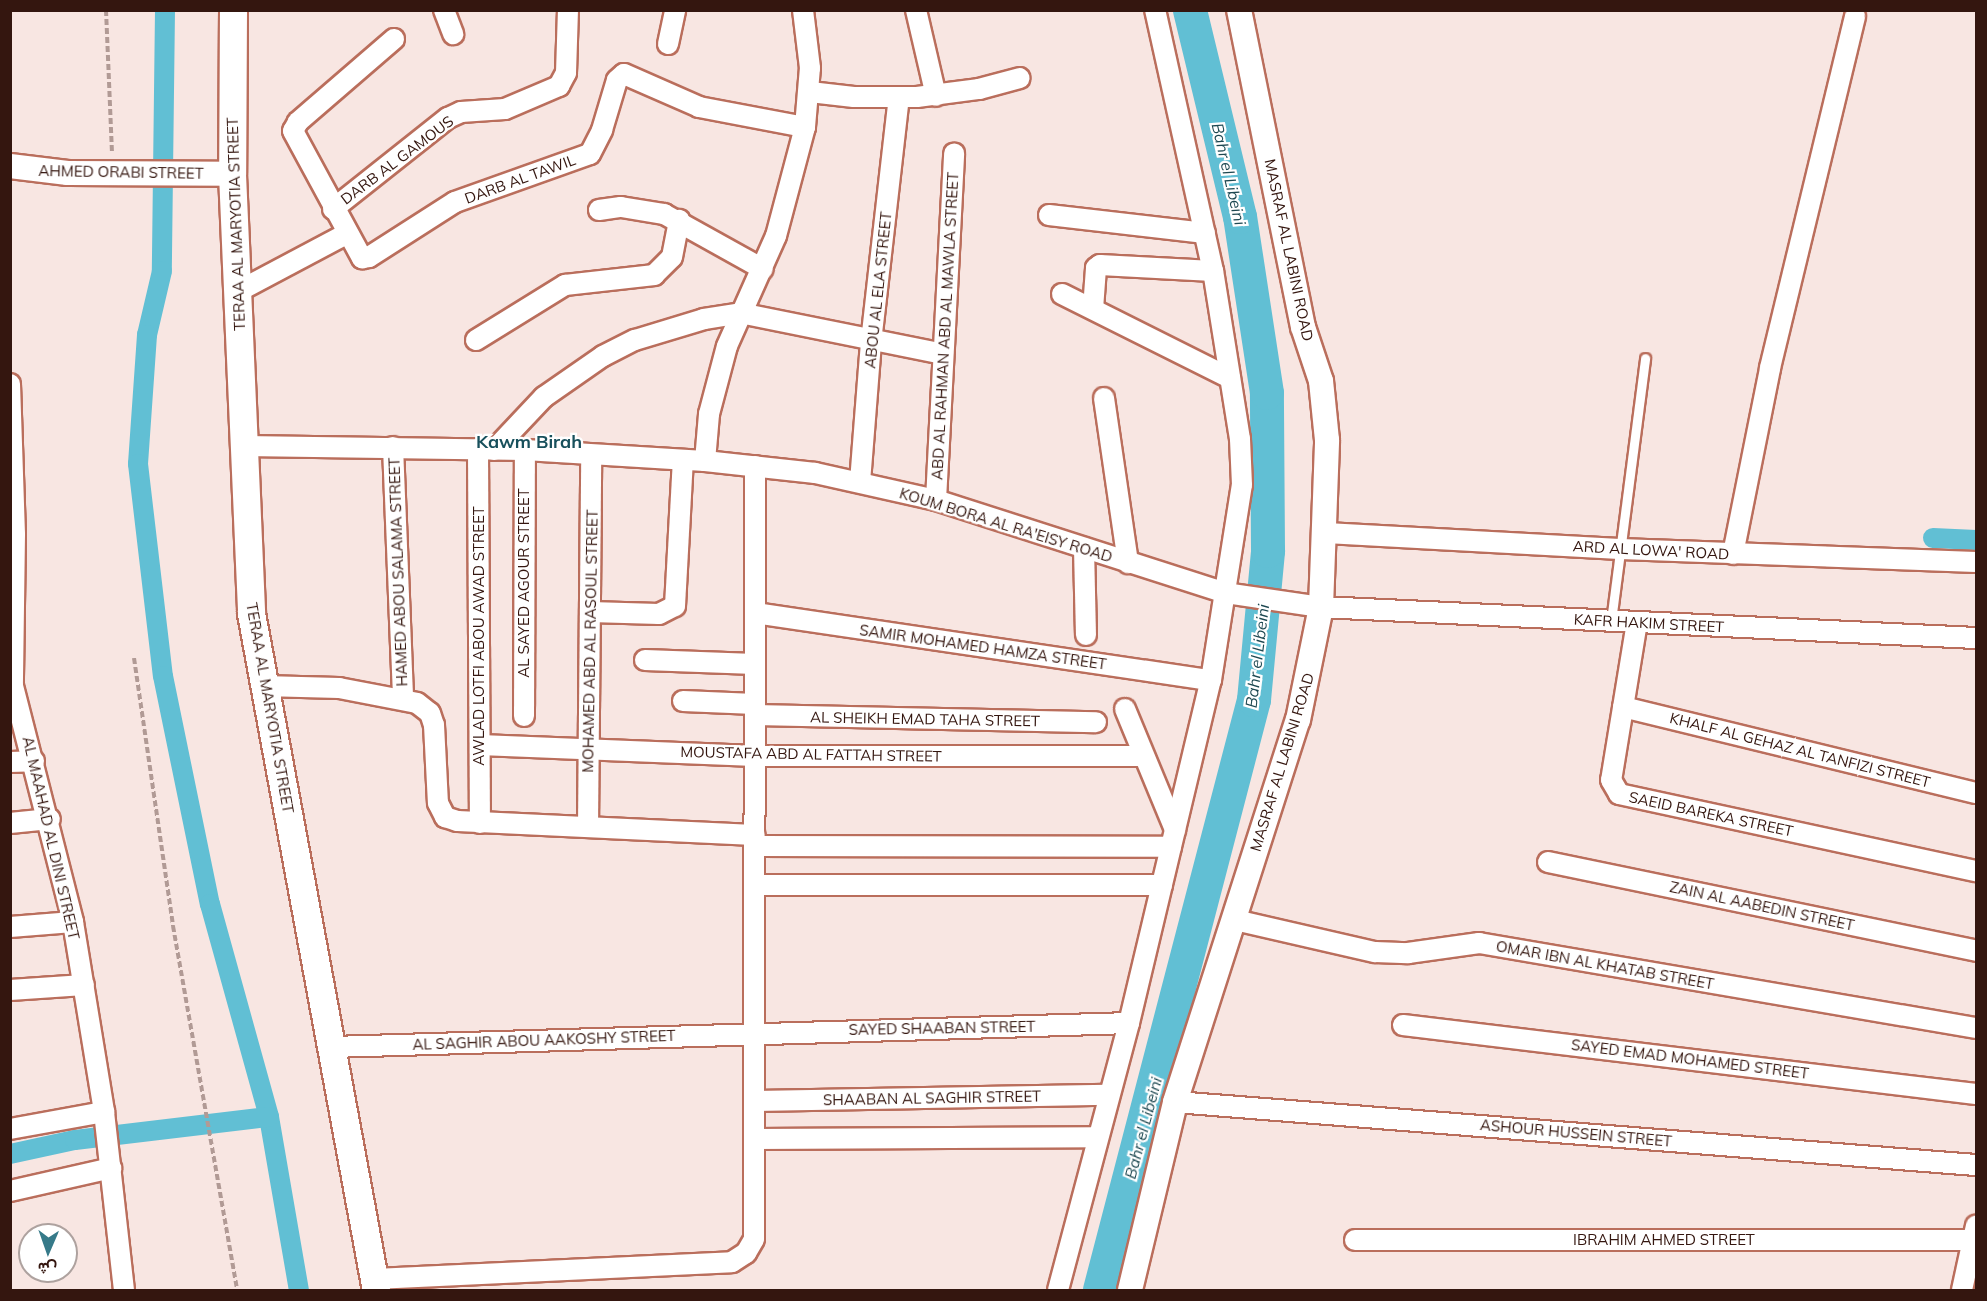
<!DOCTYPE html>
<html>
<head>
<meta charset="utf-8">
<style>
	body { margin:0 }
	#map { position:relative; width:1987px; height:1301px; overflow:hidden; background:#f8e6e2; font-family:Mulish,Vazirmatn,sans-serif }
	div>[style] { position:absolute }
	.canal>* { height:20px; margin:-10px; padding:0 10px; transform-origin:10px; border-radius:10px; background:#61bfd4 }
	.river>* { height:34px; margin:-17px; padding:0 17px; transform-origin:17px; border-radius:17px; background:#61bfd4 }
	.path>* { height:4px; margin-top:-2px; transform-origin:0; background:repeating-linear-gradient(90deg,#b19a95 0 6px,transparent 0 9px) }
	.roads { filter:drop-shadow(2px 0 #ba6e5c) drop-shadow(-2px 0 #ba6e5c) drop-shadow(0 2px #ba6e5c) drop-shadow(0 -2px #ba6e5c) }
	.service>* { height:9px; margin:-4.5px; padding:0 4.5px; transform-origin:4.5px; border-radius:4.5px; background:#fff }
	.minor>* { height:20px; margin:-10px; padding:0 10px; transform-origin:10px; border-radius:10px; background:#fff }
	.tertiary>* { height:24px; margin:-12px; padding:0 12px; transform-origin:12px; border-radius:12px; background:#fff }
	.secondary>* { height:27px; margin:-13.5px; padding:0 13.5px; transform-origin:13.5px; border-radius:13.5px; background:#fff }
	span { translate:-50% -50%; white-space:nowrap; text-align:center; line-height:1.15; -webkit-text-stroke:4.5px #fff; paint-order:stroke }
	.street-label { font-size:15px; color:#34160f }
	.water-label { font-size:16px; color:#1d4851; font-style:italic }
	.quarter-label { font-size:18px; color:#18505c; font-weight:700 }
	.frame { position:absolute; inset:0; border:12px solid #34160f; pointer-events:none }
	.north { position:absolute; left:18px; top:1223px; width:60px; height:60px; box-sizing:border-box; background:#fff; border:2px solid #aea29f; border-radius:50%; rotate:182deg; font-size:16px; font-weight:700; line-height:24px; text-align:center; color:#34160f }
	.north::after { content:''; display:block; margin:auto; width:21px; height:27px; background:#367a89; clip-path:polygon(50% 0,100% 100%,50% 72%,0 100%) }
</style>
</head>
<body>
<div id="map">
	<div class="canal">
		<i style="left:165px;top:10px;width:261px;rotate:90.7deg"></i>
		<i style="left:162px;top:271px;width:66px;rotate:103.2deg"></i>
		<i style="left:147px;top:335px;width:129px;rotate:94deg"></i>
		<i style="left:138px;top:464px;width:213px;rotate:83.3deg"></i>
		<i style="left:163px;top:676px;width:233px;rotate:78.4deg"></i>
		<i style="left:210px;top:904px;width:221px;rotate:74.5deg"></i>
		<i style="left:269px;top:1117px;width:176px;rotate:80.2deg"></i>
		<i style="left:1933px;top:538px;width:43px;rotate:2.7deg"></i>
		<i style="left:10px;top:1154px;width:66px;rotate:-12.2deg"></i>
		<i style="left:75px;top:1140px;width:195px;rotate:-6.8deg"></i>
	</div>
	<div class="river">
		<i style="left:1100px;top:1290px;width:610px;rotate:-75.37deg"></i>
		<i style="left:1254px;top:700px;width:150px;rotate:-84.6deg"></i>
		<i style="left:1268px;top:551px;width:158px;rotate:-90.4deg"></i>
		<i style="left:1267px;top:393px;width:178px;rotate:-98.7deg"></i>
		<i style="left:1240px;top:217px;width:213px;rotate:-103.6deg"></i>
	</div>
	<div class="path">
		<i style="left:106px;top:10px;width:144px;rotate:87.6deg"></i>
		<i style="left:134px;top:658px;width:271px;rotate:81.7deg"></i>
		<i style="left:173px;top:926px;width:370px;rotate:80deg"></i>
	</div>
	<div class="roads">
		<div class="service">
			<i style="left:1611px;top:621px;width:265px;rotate:-82.6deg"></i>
		</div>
		<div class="minor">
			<i style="left:444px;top:10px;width:26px;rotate:69deg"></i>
			<i style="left:916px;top:10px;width:88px;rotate:76.9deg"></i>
			<i style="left:394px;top:39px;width:127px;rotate:139.2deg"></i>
			<i style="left:298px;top:122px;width:10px;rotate:119deg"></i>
			<i style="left:293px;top:131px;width:145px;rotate:61.5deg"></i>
			<i style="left:362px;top:258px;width:7px;rotate:-8deg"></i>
			<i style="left:369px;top:257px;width:102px;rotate:-32.6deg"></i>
			<i style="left:455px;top:202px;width:143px;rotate:-19.6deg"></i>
			<i style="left:590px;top:154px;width:27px;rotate:-63deg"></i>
			<i style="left:602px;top:130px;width:52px;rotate:-73.3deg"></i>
			<i style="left:617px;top:80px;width:9px;rotate:-41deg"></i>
			<i style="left:624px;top:74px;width:82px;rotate:23.7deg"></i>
			<i style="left:699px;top:107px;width:108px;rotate:10.7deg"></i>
			<i style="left:668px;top:44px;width:35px;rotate:-78deg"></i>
			<i style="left:810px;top:92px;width:44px;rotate:6.5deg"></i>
			<i style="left:854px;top:97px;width:63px"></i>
			<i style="left:917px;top:97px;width:63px;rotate:-7.4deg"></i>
			<i style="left:979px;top:89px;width:42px;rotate:-15deg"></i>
			<i style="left:333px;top:209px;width:147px;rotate:-38.4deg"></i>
			<i style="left:448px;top:118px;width:14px;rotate:-25deg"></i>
			<i style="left:461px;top:112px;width:44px;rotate:-3.9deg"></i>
			<i style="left:505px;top:109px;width:59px;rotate:-23.1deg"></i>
			<i style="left:559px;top:86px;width:15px;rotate:-62deg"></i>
			<i style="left:566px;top:73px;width:63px;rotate:-88.2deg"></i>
			<i style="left:599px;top:210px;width:22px;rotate:-8deg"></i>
			<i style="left:621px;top:207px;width:44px;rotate:9.2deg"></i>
			<i style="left:664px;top:214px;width:113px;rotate:29.1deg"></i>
			<i style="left:1049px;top:215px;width:157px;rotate:6.6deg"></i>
			<i style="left:237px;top:292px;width:123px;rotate:-28deg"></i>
			<i style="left:1062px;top:294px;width:188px;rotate:26.6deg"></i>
			<i style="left:1093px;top:309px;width:41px;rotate:-85.8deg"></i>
			<i style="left:1096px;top:268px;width:5px;rotate:-37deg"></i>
			<i style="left:1100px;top:265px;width:113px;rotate:3deg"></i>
			<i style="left:476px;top:340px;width:105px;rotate:-31.7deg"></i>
			<i style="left:565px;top:285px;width:90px;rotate:-6.4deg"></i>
			<i style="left:654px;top:275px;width:25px;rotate:-45deg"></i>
			<i style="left:672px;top:257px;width:38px;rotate:-79deg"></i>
			<i style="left:10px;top:384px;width:150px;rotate:88.1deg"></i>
			<i style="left:15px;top:534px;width:152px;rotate:90.8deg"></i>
			<i style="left:13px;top:686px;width:244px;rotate:75.7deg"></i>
			<i style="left:73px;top:922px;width:193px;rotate:80.7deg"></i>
			<i style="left:104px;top:1112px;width:179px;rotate:83.6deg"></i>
			<i style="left:1104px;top:398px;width:167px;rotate:81.7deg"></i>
			<i style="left:244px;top:446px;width:281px;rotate:0.8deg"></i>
			<i style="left:525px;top:450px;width:180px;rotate:3.5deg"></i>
			<i style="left:705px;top:461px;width:111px;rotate:6.2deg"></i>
			<i style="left:815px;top:473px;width:124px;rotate:12.6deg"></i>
			<i style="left:936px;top:500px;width:305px;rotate:17.8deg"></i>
			<i style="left:1226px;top:593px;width:96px;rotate:8.4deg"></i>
			<i style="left:1321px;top:607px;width:656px;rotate:2.71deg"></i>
			<i style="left:393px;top:447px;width:251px;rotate:87.7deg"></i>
			<i style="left:478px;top:449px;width:374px;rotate:89.7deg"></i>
			<i style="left:494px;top:450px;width:73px;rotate:-46.7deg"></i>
			<i style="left:544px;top:397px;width:72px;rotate:-34.8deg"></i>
			<i style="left:603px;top:356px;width:36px;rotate:-27deg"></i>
			<i style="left:635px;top:340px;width:72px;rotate:-16.9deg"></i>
			<i style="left:704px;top:319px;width:36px;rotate:-9deg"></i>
			<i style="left:740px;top:313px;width:207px;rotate:11.4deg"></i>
			<i style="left:705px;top:461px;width:47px;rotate:-85.1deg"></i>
			<i style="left:709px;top:414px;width:70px;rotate:-75.2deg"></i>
			<i style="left:727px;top:346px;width:120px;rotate:-66deg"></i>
			<i style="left:776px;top:236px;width:113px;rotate:-75.1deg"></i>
			<i style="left:805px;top:127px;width:59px;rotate:-85.2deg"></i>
			<i style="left:810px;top:68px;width:58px;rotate:-96.9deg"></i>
			<i style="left:860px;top:482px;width:140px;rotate:-85.5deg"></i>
			<i style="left:871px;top:342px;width:246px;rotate:-83.5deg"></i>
			<i style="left:936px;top:500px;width:347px;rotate:-87deg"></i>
			<i style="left:1326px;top:533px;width:294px;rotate:3.1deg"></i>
			<i style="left:1620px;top:549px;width:356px;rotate:2.1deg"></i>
			<i style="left:1084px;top:548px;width:87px;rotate:88.7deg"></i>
			<i style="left:1733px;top:554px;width:190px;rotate:-78.7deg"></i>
			<i style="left:1770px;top:368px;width:362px;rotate:-76.4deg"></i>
			<i style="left:590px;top:612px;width:69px;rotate:1.7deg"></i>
			<i style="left:659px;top:614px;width:18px;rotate:-27deg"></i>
			<i style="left:675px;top:606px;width:146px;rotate:-86.9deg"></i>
			<i style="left:755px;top:613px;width:461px;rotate:8.4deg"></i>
			<i style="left:1637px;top:622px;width:160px;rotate:99.3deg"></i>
			<i style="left:1611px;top:780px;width:16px;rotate:60deg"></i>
			<i style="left:1619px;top:794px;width:365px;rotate:12.2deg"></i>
			<i style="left:645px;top:660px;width:110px;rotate:2.1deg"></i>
			<i style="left:263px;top:686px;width:76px;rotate:1.5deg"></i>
			<i style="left:339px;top:688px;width:79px;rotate:10.9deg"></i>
			<i style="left:417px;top:703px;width:16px;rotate:38deg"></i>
			<i style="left:430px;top:713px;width:13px;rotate:72deg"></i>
			<i style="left:434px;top:725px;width:78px;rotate:87.1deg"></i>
			<i style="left:438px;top:803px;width:16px;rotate:63deg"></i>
			<i style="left:445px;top:817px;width:13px;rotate:18deg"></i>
			<i style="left:457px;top:821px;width:298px;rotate:2.7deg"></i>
			<i style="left:683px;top:701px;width:72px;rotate:2.4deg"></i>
			<i style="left:1623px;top:707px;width:363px;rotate:13.7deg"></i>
			<i style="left:1125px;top:709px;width:131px;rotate:67.5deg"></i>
			<i style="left:755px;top:715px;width:341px;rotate:1.2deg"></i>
			<i style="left:524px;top:716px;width:266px;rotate:-89.8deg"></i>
			<i style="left:480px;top:745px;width:275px;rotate:2.3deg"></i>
			<i style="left:755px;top:756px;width:388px"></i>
			<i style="left:10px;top:762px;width:24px;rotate:-2deg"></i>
			<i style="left:10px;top:823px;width:40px;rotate:-5.7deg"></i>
			<i style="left:588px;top:827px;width:372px;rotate:-89.5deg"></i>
			<i style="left:755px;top:846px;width:416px;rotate:0.1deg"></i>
			<i style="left:1548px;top:862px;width:437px;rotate:11.7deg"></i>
			<i style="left:755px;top:885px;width:407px"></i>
			<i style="left:1235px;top:920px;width:144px;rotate:12.9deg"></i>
			<i style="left:1375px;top:952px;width:33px;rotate:2deg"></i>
			<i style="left:1408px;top:953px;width:72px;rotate:-8deg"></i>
			<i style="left:1479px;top:943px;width:504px;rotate:9.71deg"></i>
			<i style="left:10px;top:927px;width:63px;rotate:-4.5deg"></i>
			<i style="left:10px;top:990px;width:74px;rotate:-3.9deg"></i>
			<i style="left:1403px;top:1025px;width:577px;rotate:6.87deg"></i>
			<i style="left:332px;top:1047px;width:797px;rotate:-1.72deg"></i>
			<i style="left:755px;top:1101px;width:353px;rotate:-1deg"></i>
			<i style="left:1175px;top:1102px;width:803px;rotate:4.5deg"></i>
			<i style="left:10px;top:1129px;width:96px;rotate:-10.3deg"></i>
			<i style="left:755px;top:1139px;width:341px;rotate:-0.3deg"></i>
			<i style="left:10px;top:1191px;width:104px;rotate:-12.8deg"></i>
			<i style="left:1355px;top:1240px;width:618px"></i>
			<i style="left:375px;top:1279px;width:357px;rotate:-2.7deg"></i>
			<i style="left:732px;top:1262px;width:17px;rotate:-33deg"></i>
			<i style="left:746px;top:1253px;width:16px;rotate:-60deg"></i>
			<i style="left:754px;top:1239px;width:773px;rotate:-89.93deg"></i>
			<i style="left:1058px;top:1290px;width:276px;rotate:-75.1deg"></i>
			<i style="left:1129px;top:1023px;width:353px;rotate:-76.6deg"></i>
			<i style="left:1211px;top:680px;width:197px;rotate:-81deg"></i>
			<i style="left:1242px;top:485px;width:46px;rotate:-92.5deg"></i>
			<i style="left:1240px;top:439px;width:170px;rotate:-99.1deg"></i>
			<i style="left:1213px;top:271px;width:267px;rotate:-102.5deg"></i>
			<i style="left:1962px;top:1290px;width:66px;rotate:-77.7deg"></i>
		</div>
		<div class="tertiary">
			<i style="left:10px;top:166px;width:58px;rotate:6.9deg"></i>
			<i style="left:68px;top:173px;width:164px;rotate:0.3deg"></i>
			<i style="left:1130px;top:1290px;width:193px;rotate:-76.5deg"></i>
			<i style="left:1175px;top:1102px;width:401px;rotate:-72.2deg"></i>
			<i style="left:1298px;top:720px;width:115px;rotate:-78.5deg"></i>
			<i style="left:1321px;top:607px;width:167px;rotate:-87.9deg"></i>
			<i style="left:1327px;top:440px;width:59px;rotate:-95.8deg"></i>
			<i style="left:1321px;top:381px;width:57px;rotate:-108.4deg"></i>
			<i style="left:1303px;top:327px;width:323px;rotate:-101.4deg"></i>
		</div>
		<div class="secondary">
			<i style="left:233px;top:10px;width:164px;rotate:90.3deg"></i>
			<i style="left:232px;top:174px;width:439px;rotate:87.5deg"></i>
			<i style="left:251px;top:613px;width:688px;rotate:79.54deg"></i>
		</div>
	</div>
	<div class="street-label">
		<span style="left:397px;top:160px;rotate:-37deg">DARB AL GAMOUS</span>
		<span style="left:121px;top:172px;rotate:1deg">AHMED ORABI STREET</span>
		<span style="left:520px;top:179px;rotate:-20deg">DARB AL TAWIL</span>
		<span style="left:236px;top:224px;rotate:-92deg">TERAA AL MARYOTIA STREET</span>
		<span style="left:1289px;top:250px;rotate:78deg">MASRAF AL LABINI ROAD</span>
		<span style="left:878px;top:290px;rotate:-84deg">ABOU AL ELA STREET</span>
		<span style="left:945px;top:326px;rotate:-87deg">ABD AL RAHMAN ABD AL MAWLA STREET</span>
		<span style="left:1006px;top:525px;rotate:17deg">KOUM BORA AL RA'EISY ROAD</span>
		<span style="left:1651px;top:550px;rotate:3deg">ARD AL LOWA' ROAD</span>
		<span style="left:398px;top:572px;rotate:-92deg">HAMED ABOU SALAMA STREET</span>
		<span style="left:524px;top:583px;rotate:-90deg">AL SAYED AGOUR STREET</span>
		<span style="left:1649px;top:623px;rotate:3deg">KAFR HAKIM STREET</span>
		<span style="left:479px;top:636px;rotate:-90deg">AWLAD LOTFI ABOU AWAD STREET</span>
		<span style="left:590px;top:641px;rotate:-89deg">MOHAMED ABD AL RASOUL STREET</span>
		<span style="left:983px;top:647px;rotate:8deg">SAMIR MOHAMED HAMZA STREET</span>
		<span style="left:270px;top:708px;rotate:80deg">TERAA AL MARYOTIA STREET</span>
		<span style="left:925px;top:719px;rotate:1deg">AL SHEIKH EMAD TAHA STREET</span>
		<span style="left:1800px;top:750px;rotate:14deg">KHALF AL GEHAZ AL TANFIZI STREET</span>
		<span style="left:811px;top:754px;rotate:1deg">MOUSTAFA ABD AL FATTAH STREET</span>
		<span style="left:1282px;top:762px;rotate:-73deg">MASRAF AL LABINI ROAD</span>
		<span style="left:1711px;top:814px;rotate:12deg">SAEID BAREKA STREET</span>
		<span style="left:51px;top:838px;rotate:77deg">AL MAAHAD AL DINI STREET</span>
		<span style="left:1762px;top:906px;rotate:12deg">ZAIN AL AABEDIN STREET</span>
		<span style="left:1605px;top:965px;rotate:10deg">OMAR IBN AL KHATAB STREET</span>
		<span style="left:942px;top:1028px;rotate:-1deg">SAYED SHAABAN STREET</span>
		<span style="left:544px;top:1040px;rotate:-2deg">AL SAGHIR ABOU AAKOSHY STREET</span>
		<span style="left:1690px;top:1059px;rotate:7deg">SAYED EMAD MOHAMED STREET</span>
		<span style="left:932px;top:1098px;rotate:-1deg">SHAABAN AL SAGHIR STREET</span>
		<span style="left:1576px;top:1133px;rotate:5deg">ASHOUR HUSSEIN STREET</span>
		<span style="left:1664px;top:1240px">IBRAHIM AHMED STREET</span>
	</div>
	<div class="water-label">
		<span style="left:1229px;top:174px;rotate:77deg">Bahr el Libeini</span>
		<span style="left:1257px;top:656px;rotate:-83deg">Bahr el Libeini</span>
		<span style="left:1143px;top:1128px;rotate:-75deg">Bahr el Libeini</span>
	</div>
	<div class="quarter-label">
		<span style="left:529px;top:442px">Kawm Birah</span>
	</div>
	<div class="frame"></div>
	<div class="north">ش</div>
</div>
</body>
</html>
